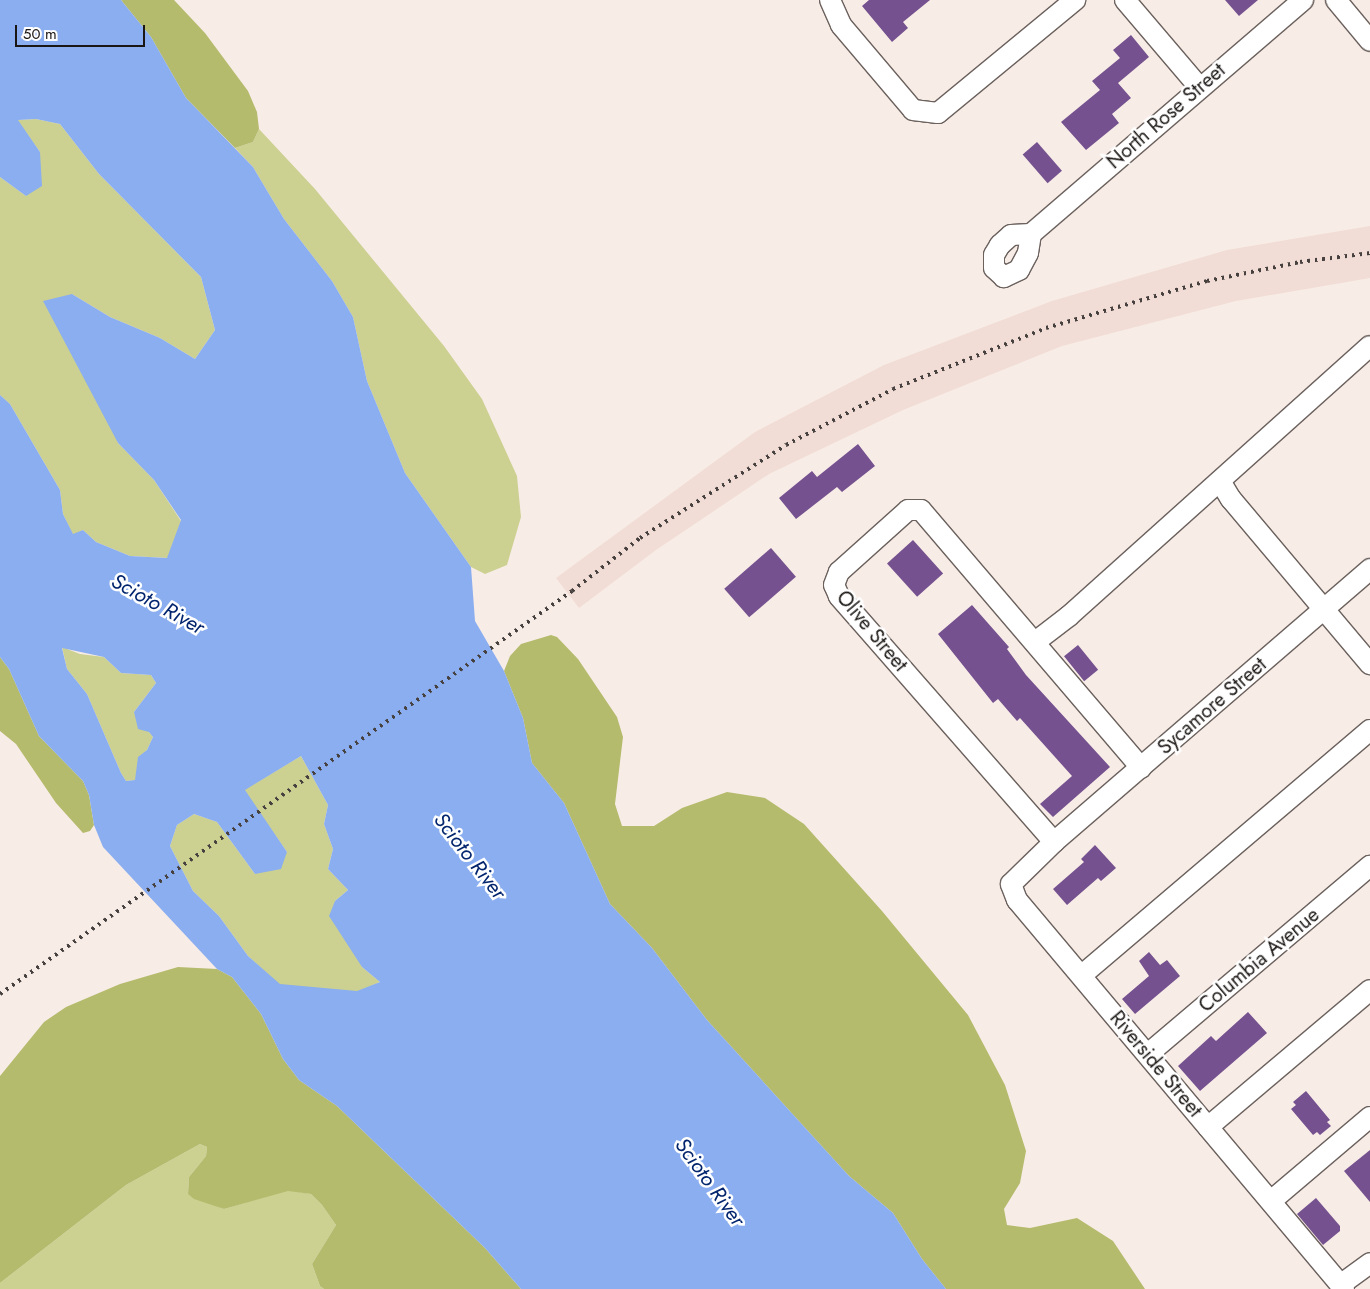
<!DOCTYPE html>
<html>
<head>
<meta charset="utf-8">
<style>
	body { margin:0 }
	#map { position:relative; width:1370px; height:1289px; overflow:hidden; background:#f8ece7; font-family:Jost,sans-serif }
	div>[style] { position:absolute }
	.built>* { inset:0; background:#f1ddd5 }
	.green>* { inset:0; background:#ccd192 }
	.forest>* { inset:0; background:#b5bb6c }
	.water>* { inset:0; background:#8aaeef }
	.building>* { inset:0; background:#75528f; transform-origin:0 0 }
	.roads { filter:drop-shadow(1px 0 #6b615d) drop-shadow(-1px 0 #6b615d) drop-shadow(0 1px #6b615d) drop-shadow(0 -1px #6b615d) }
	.minor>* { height:20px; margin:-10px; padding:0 10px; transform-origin:10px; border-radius:10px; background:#fff }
	.rail>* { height:4px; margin-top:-2px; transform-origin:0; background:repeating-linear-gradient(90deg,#46403e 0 2.5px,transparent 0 7.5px) }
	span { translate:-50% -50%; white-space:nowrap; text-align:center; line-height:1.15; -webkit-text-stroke:5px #fff; paint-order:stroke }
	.street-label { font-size:20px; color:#1a1614 }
	.water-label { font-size:21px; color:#02256e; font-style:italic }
	.scale { position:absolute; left:15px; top:25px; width:130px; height:22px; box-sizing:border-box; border:2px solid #1a1614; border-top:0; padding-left:6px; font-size:15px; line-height:18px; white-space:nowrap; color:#1a1614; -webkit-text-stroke:4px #fff; paint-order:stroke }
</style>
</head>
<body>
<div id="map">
	<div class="built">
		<i style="clip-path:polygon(1370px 226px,1370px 278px,1236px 301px,1062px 346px,903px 410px,769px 474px,656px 550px,579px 608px,556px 578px,755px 432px,884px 365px,1052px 301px,1227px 250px)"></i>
	</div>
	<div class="green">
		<i style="clip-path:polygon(36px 119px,60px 124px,99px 174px,201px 277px,215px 330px,195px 359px,160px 338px,110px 317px,72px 294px,118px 443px,154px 480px,181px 521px,168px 558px,130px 556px,96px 542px,83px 530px,73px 535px,63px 514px,60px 490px,10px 404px,0 395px,0 177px,26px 196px,40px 152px,17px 120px)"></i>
		<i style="clip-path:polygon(259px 129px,315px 189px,444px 346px,482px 399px,517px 476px,521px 517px,507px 565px,485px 574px,471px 567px,405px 473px,367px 381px,353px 317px,332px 281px,284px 219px,253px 167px,235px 148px,253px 142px)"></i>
		<i style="clip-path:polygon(62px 647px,80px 654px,104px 657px,121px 673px,151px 675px,156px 683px,134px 712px,153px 737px,147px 750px,139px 758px,136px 780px,126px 781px,121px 773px,87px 694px,67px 669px)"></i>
		<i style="clip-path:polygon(301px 756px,328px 805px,324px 824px,333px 849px,328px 869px,348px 890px,335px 901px,362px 967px,380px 982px,357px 992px,280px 985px,248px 956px,219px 916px,193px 891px,170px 846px,177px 825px,194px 814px,217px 822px,255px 874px,287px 852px,244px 790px)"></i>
		<i style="clip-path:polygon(200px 1144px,207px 1147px,206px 1156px,189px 1177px,188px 1194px,224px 1209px,288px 1190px,311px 1194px,322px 1205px,336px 1225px,312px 1264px,320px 1286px,324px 1289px,0 1289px,0 1283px,126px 1185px)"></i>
	</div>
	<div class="forest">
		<i style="clip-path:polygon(121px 0,174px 0,205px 33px,248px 91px,257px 112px,259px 129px,253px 142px,235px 148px,186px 98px,151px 37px)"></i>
		<i style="clip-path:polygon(551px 635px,557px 637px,578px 659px,617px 717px,623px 737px,615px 804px,622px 826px,654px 826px,682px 808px,727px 792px,765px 798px,804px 824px,882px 911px,968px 1015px,1005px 1085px,1026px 1151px,1020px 1183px,1004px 1209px,1007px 1225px,1030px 1228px,1077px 1218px,1113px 1241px,1145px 1289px,946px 1289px,922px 1259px,893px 1213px,849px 1176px,707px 1020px,652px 948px,610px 904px,564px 803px,532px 763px,523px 718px,504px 671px,510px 656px,521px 644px)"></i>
		<i style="clip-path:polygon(0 657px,9px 669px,39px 736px,83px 781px,89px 795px,94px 825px,90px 831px,83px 833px,56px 803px,16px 744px,0 731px)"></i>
		<i style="clip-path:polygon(178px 967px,217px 969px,232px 977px,261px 1014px,283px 1059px,299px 1080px,337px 1106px,485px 1248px,521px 1289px,324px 1289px,320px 1286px,312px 1264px,336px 1225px,322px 1205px,311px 1194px,288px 1191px,224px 1209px,194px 1199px,188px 1194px,189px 1177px,206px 1156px,207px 1147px,200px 1144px,126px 1185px,0 1283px,0 1076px,44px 1022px,66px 1007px,120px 984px)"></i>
	</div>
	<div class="water">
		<i style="clip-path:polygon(evenodd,0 0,121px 0,151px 37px,186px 98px,253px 167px,284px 219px,332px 281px,353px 317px,367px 381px,405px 473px,471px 567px,475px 621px,504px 671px,523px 718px,532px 763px,564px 803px,610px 904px,652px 948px,707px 1020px,849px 1176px,893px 1213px,922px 1259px,946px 1289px,521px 1289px,485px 1248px,337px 1106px,299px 1080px,283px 1059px,261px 1014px,232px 977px,217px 969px,103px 847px,94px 825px,89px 795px,83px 781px,39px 736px,9px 669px,0 657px,0 395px,10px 404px,60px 490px,63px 514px,73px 534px,83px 530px,96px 542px,130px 556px,167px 558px,181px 520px,154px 480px,118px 443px,43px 301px,72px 294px,110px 317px,160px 338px,195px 359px,215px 330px,201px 277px,99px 174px,60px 124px,36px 119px,18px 120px,40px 152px,42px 186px,26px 196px,0 177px,0 0,62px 648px,104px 657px,121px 673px,151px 675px,156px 683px,134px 712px,138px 729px,149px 732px,153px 737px,147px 750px,138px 757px,135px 780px,126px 781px,121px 773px,87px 694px,67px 669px,62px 648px,0 0,301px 756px,328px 805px,324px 824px,333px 849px,328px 869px,348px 890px,335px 901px,329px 916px,362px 967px,380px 982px,357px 991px,280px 984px,248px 956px,219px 916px,193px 891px,170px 846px,177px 825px,194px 814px,217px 822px,255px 874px,281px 869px,287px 852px,245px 790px,301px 756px)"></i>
	</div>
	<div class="building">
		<i style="clip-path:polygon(869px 0,930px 0,903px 22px,908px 28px,892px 42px,862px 6px)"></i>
		<i style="clip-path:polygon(1225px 0,1258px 0,1239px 16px)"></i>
		<i style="clip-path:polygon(1131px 35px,1149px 57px,1118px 83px,1131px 98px,1112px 114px,1119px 123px,1086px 150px,1061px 122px,1100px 90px,1092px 81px,1120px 58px,1113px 50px)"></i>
		<i style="left:1037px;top:142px;width:38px;height:19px;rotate:49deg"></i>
		<i style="clip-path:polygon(858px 444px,875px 466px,842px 492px,837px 487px,796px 519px,779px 498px,812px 471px,817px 477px)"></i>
		<i style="left:913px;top:540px;width:45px;height:35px;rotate:48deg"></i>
		<i style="left:771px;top:548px;width:38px;height:62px;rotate:49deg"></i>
		<i style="clip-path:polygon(972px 605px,1009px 647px,1007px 649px,1026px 675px,1110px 767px,1053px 817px,1040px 804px,1072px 776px,1020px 718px,1017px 721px,998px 699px,993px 703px,938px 634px)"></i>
		<i style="left:1078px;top:645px;width:32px;height:18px;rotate:51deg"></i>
		<i style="clip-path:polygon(1095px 845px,1116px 868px,1101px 881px,1098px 878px,1067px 905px,1053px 889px,1084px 862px,1081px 859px)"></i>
		<i style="clip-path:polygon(1149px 952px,1160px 965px,1167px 960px,1180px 976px,1135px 1014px,1122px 999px,1149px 976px,1139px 961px)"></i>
		<i style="clip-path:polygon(1248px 1012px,1267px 1033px,1200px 1091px,1178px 1066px,1211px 1036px,1216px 1041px)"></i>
		<i style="clip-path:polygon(1306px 1091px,1330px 1120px,1327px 1122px,1331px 1126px,1320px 1135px,1317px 1132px,1313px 1135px,1291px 1109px,1296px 1105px,1293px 1102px)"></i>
		<i style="clip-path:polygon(1370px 1150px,1370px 1202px,1344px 1171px)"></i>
		<i style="clip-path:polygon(1316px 1198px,1340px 1226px,1340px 1231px,1323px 1245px,1297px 1214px)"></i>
	</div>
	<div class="roads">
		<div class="minor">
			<i style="left:830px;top:0;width:27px;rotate:66deg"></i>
			<i style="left:841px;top:25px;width:111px;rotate:49.7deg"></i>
			<i style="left:913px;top:110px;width:25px;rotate:7deg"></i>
			<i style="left:938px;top:113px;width:178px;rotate:-39.5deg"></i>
			<i style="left:1125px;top:0;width:114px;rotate:49.6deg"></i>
			<i style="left:1336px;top:0;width:53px;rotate:50.3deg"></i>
			<i style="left:1031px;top:234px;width:19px;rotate:99deg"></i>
			<i style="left:1028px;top:253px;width:19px;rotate:118deg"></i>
			<i style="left:1019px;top:270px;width:17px;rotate:155deg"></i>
			<i style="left:1004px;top:277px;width:13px;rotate:-138deg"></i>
			<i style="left:994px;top:268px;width:13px;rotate:-90deg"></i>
			<i style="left:994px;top:255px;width:12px;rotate:-59deg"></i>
			<i style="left:1000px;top:245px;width:15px;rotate:-42deg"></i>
			<i style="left:1011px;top:235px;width:20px;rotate:-3deg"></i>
			<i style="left:1031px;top:234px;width:359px;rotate:-40.7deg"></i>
			<i style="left:1220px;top:481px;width:21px;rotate:59deg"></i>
			<i style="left:1231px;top:499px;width:216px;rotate:49.9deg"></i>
			<i style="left:1035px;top:642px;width:43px;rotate:-37.4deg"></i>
			<i style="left:1069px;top:616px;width:404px;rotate:-41.9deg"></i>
			<i style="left:1054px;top:842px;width:327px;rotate:-131.2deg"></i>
			<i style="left:839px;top:596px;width:12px;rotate:-114deg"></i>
			<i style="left:834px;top:585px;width:14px;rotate:-69deg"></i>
			<i style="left:839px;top:572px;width:93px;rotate:-41.9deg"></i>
			<i style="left:908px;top:510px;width:13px"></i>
			<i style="left:921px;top:510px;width:339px;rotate:49.5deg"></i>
			<i style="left:1082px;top:975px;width:378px;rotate:-40.4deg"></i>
			<i style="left:1148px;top:1054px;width:291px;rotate:-40.3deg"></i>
			<i style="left:1208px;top:1127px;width:212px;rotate:-40.2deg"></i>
			<i style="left:1271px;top:1201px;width:130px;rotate:-40.3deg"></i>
			<i style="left:1340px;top:1285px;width:37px;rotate:-36deg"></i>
			<i style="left:1344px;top:1289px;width:508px;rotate:-130.05deg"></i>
			<i style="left:1017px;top:900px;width:17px;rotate:-111deg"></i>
			<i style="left:1011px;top:884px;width:60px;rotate:-44.3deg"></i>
			<i style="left:1054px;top:842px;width:418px;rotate:-40.8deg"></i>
		</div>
	</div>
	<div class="rail">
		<i style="left:0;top:994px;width:700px;rotate:-35.17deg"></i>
		<i style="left:572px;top:591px;width:86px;rotate:-37.9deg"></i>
		<i style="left:640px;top:538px;width:173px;rotate:-32.5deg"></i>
		<i style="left:786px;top:445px;width:121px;rotate:-27.6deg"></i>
		<i style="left:893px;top:389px;width:165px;rotate:-21.7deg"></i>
		<i style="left:1046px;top:328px;width:168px;rotate:-16.3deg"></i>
		<i style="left:1207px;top:281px;width:95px;rotate:-11.5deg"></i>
		<i style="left:1300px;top:262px;width:71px;rotate:-7.3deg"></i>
	</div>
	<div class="street-label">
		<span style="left:1166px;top:116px;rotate:-41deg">North Rose Street</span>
		<span style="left:872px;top:631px;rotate:50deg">Olive Street</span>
		<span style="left:1212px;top:706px;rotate:-41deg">Sycamore Street</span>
		<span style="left:1259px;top:960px;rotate:-40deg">Columbia Avenue</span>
		<span style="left:1156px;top:1064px;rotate:50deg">Riverside Street</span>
	</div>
	<div class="water-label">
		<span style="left:158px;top:604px;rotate:29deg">Scioto River</span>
		<span style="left:470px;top:856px;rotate:52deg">Scioto River</span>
		<span style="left:710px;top:1182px;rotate:54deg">Scioto River</span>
	</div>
	<div class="scale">50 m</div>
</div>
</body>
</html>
